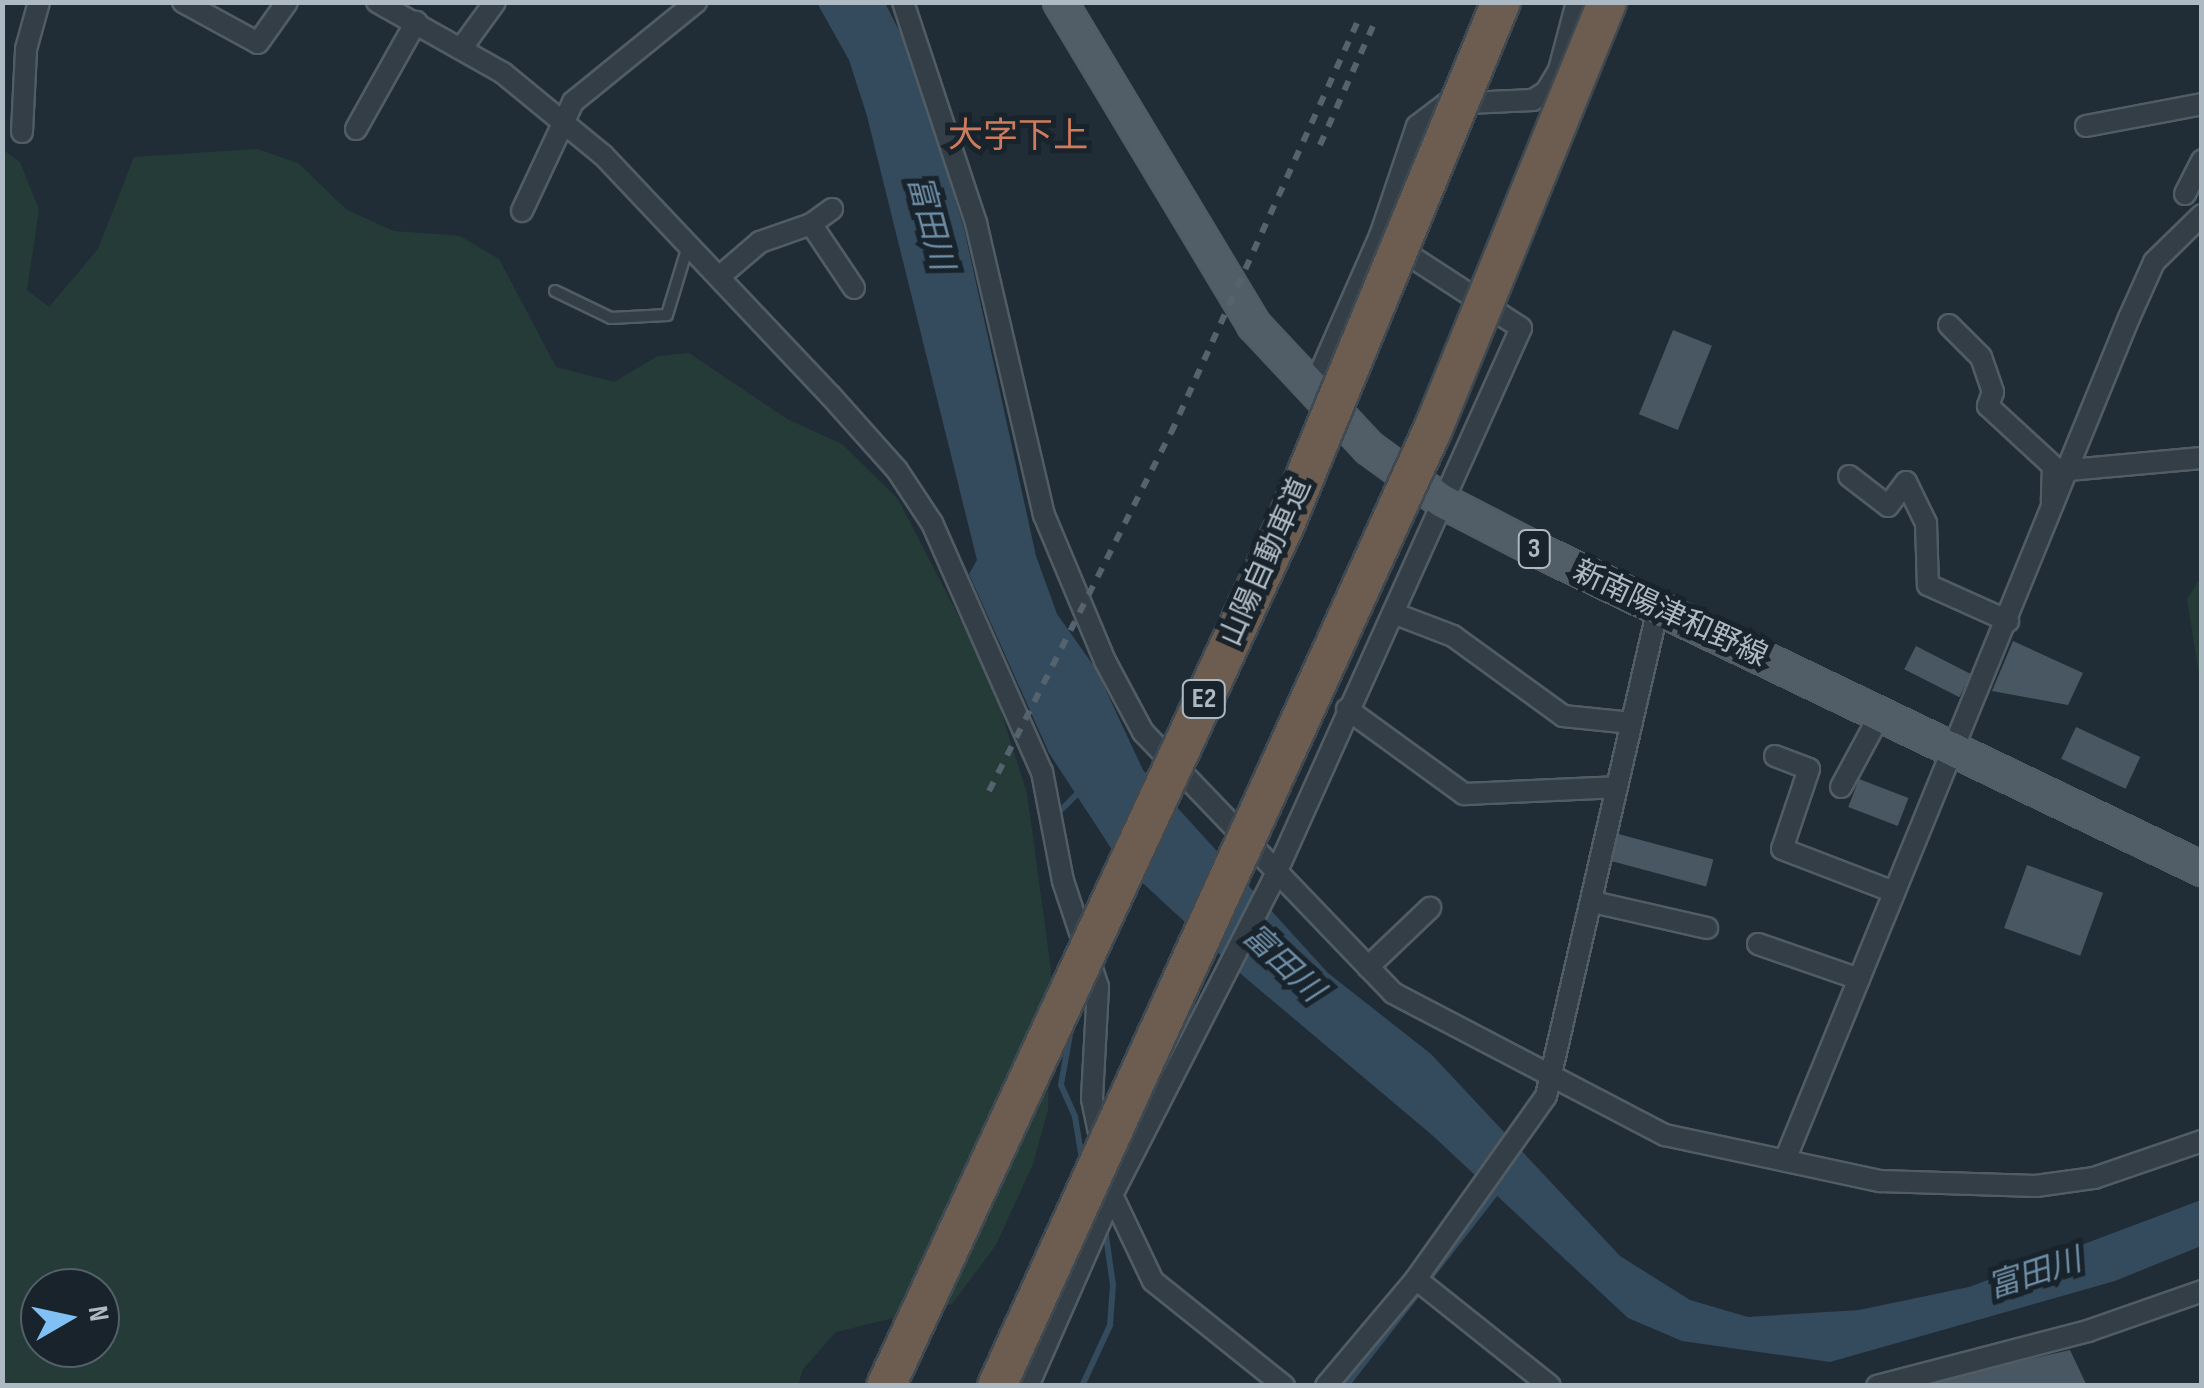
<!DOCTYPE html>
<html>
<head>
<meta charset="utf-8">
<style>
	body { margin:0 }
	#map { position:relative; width:2204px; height:1388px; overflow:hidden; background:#202d36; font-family:"Sofia Sans Condensed","Noto Sans JP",sans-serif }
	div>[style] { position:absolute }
	.green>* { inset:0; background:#253b38 }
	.water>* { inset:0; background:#344b5d }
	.stream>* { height:6px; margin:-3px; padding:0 3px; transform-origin:3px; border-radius:3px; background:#344b5d }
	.building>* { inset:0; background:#485762; transform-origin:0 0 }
	.roads { filter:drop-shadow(2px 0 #515c64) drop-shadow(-2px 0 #515c64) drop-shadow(0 2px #515c64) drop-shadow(0 -2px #515c64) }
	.lane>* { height:10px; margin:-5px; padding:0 5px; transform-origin:5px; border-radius:5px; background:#333e47 }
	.street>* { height:20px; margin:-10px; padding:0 10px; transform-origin:10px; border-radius:10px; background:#333e47 }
	.primary>* { height:32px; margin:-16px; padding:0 16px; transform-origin:16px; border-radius:16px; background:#515e67 }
	.rail>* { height:6px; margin-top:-3px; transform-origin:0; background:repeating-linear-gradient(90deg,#55636e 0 10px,transparent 0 20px) }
	.bridges { filter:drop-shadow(2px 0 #3e4951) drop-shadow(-2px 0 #3e4951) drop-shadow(0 2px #3e4951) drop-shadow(0 -2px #3e4951) }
	.highway-bridge>* { height:38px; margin:-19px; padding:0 19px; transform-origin:19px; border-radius:19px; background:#6c5d50 }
	span { translate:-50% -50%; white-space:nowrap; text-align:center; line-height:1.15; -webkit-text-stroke:10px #19232b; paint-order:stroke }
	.shield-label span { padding:2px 8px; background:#19232b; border:2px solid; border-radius:8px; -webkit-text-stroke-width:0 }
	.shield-label { font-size:28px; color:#adb9c3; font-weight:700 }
	.street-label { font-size:30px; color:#adb9c3 }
	.water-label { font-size:32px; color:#6f8fa7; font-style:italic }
	.quarter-label { font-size:35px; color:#d07c5c }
	.frame { position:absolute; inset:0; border:5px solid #adb9c3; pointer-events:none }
	.north { position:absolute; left:20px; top:1268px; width:100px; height:100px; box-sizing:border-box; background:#19232b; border:2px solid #545f68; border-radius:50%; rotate:81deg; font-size:28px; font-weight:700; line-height:40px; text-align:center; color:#adb9c3 }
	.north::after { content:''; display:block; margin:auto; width:35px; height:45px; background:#81c0f5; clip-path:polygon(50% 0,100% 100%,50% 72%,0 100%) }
</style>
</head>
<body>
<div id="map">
	<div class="green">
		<i style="clip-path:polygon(evenodd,2px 149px,20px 162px,39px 210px,27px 290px,49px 307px,98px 249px,134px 157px,257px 149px,298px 163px,347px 210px,394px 231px,460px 236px,499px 259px,556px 367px,614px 382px,658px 356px,689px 353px,787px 419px,842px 444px,898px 499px,990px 677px,1027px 793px,1051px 970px,1048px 1110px,1033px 1164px,996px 1245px,952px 1304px,836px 1332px,803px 1369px,798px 1385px,3px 1385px,2px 149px,40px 1288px,100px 1288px,100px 1348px,40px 1348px,40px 1288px)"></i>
		<i style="clip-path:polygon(2201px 577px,2201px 687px,2187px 599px)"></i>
	</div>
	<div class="water">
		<i style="clip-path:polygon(817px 3px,885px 3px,907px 46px,964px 228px,1036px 556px,1057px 614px,1096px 669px,1143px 770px,1328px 973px,1431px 1054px,1620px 1256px,1690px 1300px,1748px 1317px,1859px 1310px,1969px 1287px,2201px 1200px,2201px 1246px,2115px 1281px,1830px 1362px,1682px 1341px,1628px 1318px,1432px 1135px,1241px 974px,1120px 862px,1049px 753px,969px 574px,977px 560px,867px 116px,849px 60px)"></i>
	</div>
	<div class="stream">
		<i style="left:1056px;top:815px;width:37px;rotate:-45deg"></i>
		<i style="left:1072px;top:1023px;width:63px;rotate:100.1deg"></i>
		<i style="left:1061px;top:1085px;width:35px;rotate:66deg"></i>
		<i style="left:1075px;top:1117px;width:49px;rotate:80.5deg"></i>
		<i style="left:1082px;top:1386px;width:67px;rotate:-65.3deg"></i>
		<i style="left:1110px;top:1325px;width:40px;rotate:-85.7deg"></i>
		<i style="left:1113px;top:1285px;width:57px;rotate:-98.1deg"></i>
		<i style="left:1346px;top:1386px;width:249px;rotate:-52.2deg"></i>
	</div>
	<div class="building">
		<i style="left:1673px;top:330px;width:42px;height:91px;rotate:22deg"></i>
		<i style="clip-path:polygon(2013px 641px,2083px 673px,2068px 705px,1992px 691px)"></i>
		<i style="left:1916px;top:646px;width:62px;height:26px;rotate:27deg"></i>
		<i style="left:2076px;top:727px;width:71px;height:35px;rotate:25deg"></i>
		<i style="left:1859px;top:779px;width:53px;height:30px;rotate:21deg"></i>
		<i style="left:1611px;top:832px;width:106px;height:28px;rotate:15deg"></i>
		<i style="left:2027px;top:865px;width:81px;height:67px;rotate:20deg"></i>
		<i style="clip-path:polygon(2070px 1350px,2087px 1386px,1931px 1386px,1930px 1381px)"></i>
	</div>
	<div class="roads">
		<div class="lane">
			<i style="left:555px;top:291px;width:62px;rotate:25.7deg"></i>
			<i style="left:611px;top:318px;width:56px;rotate:-3.1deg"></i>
			<i style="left:667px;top:315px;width:72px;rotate:-73.1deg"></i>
		</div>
		<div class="street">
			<i style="left:183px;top:2px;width:85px;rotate:28.7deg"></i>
			<i style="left:258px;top:43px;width:50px;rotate:-54.7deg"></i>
			<i style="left:377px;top:2px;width:145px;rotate:29.4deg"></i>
			<i style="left:503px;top:73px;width:129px;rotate:39.4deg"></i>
			<i style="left:603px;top:155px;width:330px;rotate:46.6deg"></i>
			<i style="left:830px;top:395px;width:101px;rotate:48.2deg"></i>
			<i style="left:897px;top:470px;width:64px;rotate:56.6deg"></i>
			<i style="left:932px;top:523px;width:272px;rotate:66.2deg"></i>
			<i style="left:1042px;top:772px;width:111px;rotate:79.1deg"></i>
			<i style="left:1063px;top:881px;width:112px;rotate:71.7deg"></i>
			<i style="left:1098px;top:987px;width:112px;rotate:93.1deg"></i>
			<i style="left:1092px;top:1099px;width:98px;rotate:78.2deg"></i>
			<i style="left:1112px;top:1195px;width:95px;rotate:64.5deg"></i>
			<i style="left:1153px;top:1281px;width:168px;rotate:38.7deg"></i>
			<i style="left:903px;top:2px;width:233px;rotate:71.7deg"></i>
			<i style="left:976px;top:223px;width:300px;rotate:76.9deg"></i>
			<i style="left:1044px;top:515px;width:158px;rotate:67.3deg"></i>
			<i style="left:1105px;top:661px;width:81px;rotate:61.8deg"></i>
			<i style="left:1143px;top:732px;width:361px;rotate:46.2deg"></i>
			<i style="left:1393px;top:993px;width:307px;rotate:27.6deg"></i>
			<i style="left:1665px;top:1135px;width:220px;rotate:12.1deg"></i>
			<i style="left:1880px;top:1181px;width:156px;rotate:1.8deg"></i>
			<i style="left:2036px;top:1186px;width:59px;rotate:-7.9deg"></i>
			<i style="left:2094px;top:1178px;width:114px;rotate:-18.9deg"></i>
			<i style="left:463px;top:46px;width:54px;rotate:-54deg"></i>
			<i style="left:2086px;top:126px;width:118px;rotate:-10.7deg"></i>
			<i style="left:356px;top:129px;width:123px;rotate:-60.7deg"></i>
			<i style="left:22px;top:132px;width:83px;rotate:-87.2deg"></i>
			<i style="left:26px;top:49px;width:49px;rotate:-74.5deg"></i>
			<i style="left:2185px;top:194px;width:38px;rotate:-63deg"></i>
			<i style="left:832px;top:209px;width:26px;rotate:144deg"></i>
			<i style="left:811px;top:224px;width:77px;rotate:56.1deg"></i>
			<i style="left:522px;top:211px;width:120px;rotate:-64.9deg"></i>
			<i style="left:573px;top:102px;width:159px;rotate:-39.1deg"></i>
			<i style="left:719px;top:277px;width:54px;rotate:-40.5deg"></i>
			<i style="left:760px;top:242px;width:54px;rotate:-19.4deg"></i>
			<i style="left:1949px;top:325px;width:45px;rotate:45deg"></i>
			<i style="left:1981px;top:357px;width:37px;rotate:71deg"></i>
			<i style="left:1993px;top:392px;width:15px;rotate:110deg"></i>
			<i style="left:1988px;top:406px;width:88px;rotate:42.7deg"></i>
			<i style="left:2053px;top:466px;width:35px;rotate:92deg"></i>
			<i style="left:1311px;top:393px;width:171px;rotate:-66.3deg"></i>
			<i style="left:2070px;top:470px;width:133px;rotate:-5.2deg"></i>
			<i style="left:1849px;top:476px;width:49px;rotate:37.6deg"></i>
			<i style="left:1888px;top:506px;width:30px;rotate:-53deg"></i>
			<i style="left:1906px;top:482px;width:46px;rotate:64deg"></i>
			<i style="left:1926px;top:523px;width:62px;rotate:88.2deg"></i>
			<i style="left:1928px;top:585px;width:88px;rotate:24.2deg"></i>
			<i style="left:1393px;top:613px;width:64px;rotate:21deg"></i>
			<i style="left:1453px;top:636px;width:136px;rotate:36deg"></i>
			<i style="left:1563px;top:716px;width:69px;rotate:5.8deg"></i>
			<i style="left:1347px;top:709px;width:145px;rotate:36deg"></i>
			<i style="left:1464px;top:794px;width:152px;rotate:-2.6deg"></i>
			<i style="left:1775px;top:756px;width:36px;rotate:21deg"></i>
			<i style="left:1809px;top:769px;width:84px;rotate:108.6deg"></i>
			<i style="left:1782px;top:849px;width:120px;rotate:21deg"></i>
			<i style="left:1841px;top:787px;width:84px;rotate:-61.6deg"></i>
			<i style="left:1593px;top:902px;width:117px;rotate:12.8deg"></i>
			<i style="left:1758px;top:944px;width:107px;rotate:19.1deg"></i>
			<i style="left:1368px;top:967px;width:86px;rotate:-43.6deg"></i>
			<i style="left:1785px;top:1160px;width:910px;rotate:-67.78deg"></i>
			<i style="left:2129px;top:318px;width:61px;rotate:-65.9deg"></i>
			<i style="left:2154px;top:262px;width:67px;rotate:-44.4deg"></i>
			<i style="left:1416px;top:1279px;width:171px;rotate:38.6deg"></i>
			<i style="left:1028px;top:1386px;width:209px;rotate:-66.3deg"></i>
			<i style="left:1112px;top:1195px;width:352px;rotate:-62.9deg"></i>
			<i style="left:1272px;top:882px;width:607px;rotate:-65.8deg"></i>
			<i style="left:1521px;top:328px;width:168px;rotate:-146.9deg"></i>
			<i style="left:1380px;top:236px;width:116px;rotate:-71.4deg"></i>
			<i style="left:1417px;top:126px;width:36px;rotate:-37deg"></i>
			<i style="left:1446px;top:104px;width:87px;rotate:-2.6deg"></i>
			<i style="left:1533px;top:100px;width:15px;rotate:-32deg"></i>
			<i style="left:1546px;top:92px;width:26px;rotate:-59deg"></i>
			<i style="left:1559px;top:70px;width:70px;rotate:-75.2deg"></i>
			<i style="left:1326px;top:1386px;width:140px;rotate:-49.9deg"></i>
			<i style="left:1416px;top:1279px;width:224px;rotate:-54.6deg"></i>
			<i style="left:1546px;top:1096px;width:501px;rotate:-77.07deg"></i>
			<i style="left:1877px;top:1386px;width:218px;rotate:-14.6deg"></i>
			<i style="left:2088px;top:1331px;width:121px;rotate:-19.3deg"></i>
		</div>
		<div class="primary">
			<i style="left:1060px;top:2px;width:377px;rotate:59deg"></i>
			<i style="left:1254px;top:325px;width:168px;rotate:46.9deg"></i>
			<i style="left:1369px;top:448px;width:90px;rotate:36deg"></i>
			<i style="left:1442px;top:501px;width:105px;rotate:27.3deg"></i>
			<i style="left:1535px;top:549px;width:740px;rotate:25.63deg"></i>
		</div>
	</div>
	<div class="rail">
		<i style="left:1320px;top:145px;width:130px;rotate:-66deg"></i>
		<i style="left:989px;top:791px;width:402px;rotate:-63.1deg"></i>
		<i style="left:1171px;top:433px;width:453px;rotate:-65.6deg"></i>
	</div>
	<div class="bridges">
		<div class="highway-bridge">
			<i style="left:886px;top:1386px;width:949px;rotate:-65.14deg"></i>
			<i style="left:1285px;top:525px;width:566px;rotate:-67.56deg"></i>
			<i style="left:997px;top:1386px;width:1052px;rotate:-65.51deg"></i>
			<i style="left:1433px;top:429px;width:461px;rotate:-67.8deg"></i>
		</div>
	</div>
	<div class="shield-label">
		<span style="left:1534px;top:549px">3</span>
		<span style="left:1204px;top:699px">E2</span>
	</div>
	<div class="street-label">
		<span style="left:1266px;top:562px;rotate:-66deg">山陽自動車道</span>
		<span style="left:1670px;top:614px;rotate:25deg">新南陽津和野線</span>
	</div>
	<div class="water-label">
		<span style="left:929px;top:223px;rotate:75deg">富田川</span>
		<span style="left:1282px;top:964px;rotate:43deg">富田川</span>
		<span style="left:2035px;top:1275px;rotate:-18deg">富田川</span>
	</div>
	<div class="quarter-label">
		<span style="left:1018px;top:137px">大字下上</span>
	</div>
	<div class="frame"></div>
	<div class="north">N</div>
</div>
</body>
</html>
